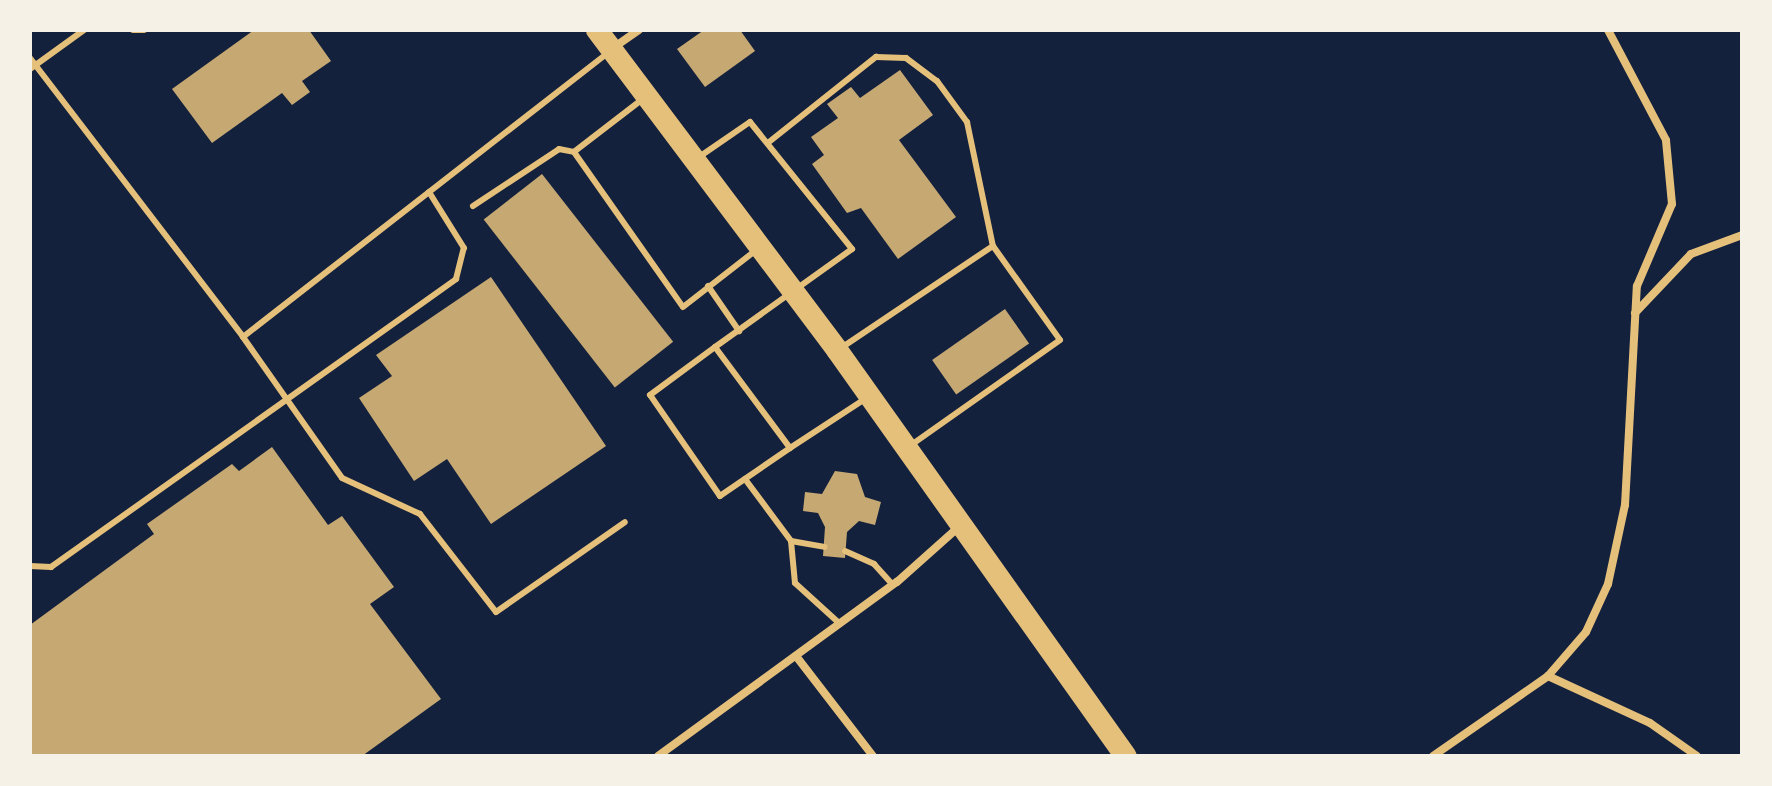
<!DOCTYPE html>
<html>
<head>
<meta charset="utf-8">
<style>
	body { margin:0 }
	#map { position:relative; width:1772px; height:786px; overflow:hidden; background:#14213d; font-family:Raleway,sans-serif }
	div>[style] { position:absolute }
	.building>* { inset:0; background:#c6a872; transform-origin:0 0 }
	.service>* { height:6px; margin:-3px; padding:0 3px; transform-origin:3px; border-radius:3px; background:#e5c07b }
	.minor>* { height:8px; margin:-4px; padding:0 4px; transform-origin:4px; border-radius:4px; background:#e5c07b }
	.trunk>* { height:22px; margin:-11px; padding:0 11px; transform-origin:11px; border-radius:11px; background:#e5c07b }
	span { translate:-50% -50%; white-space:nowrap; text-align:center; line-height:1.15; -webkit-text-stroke:6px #f6f1e7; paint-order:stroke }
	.frame { position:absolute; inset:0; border:32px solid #f6f1e7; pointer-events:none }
</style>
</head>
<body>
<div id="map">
	<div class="building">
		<i style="clip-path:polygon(254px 30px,309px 30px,331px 61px,302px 81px,310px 92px,292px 105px,282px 93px,212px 143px,172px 89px)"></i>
		<i style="clip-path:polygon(704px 30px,740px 30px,755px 51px,705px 87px,677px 49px)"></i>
		<i style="clip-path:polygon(900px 70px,933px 115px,899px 140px,956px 217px,898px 259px,861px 208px,847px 213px,812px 164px,824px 155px,811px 137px,838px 118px,827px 104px,851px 87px,860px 98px)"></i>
		<i style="left:542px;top:174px;width:213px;height:74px;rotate:52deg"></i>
		<i style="clip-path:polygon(491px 277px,606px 446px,491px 524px,447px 459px,414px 481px,359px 398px,392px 376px,376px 355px)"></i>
		<i style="left:1005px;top:309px;width:42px;height:89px;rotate:55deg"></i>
		<i style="clip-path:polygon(272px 447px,328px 525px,342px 516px,394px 587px,370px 604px,441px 699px,362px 756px,30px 756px,30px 625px,154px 534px,147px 524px,232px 464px,239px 471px)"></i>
		<i style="clip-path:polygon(835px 471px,857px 474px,865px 497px,881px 502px,875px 525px,859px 521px,847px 532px,845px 558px,823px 556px,825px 527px,818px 513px,803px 511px,805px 492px,822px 494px)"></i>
	</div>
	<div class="service">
		<i style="left:133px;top:30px;width:11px"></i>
		<i style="left:609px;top:52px;width:464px;rotate:142.1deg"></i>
		<i style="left:243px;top:337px;width:172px;rotate:54.9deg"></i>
		<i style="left:342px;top:478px;width:86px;rotate:24.8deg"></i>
		<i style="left:420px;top:514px;width:124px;rotate:52.2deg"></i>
		<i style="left:496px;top:612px;width:157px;rotate:-34.9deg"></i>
		<i style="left:30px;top:58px;width:351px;rotate:52.6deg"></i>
		<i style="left:30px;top:69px;width:67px;rotate:-35.8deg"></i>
		<i style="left:644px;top:98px;width:88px;rotate:142.4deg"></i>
		<i style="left:574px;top:152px;width:189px;rotate:54.9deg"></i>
		<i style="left:683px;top:307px;width:91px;rotate:-37.9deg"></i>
		<i style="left:769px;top:142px;width:137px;rotate:-38.5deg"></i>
		<i style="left:876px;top:57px;width:30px;rotate:2deg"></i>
		<i style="left:906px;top:58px;width:39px;rotate:37deg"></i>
		<i style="left:937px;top:81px;width:51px;rotate:53.8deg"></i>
		<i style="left:967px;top:122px;width:127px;rotate:78.2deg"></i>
		<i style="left:699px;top:157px;width:62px;rotate:-34.5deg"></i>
		<i style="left:750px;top:122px;width:163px;rotate:51.2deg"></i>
		<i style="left:852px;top:249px;width:168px;rotate:144.4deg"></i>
		<i style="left:473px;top:206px;width:103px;rotate:-33.5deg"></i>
		<i style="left:559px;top:149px;width:15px;rotate:11deg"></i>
		<i style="left:708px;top:286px;width:55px;rotate:55.4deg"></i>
		<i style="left:841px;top:348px;width:183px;rotate:-33.9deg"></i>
		<i style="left:993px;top:246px;width:115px;rotate:54.5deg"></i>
		<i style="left:1060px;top:340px;width:182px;rotate:144.8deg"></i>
		<i style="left:790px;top:448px;width:85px;rotate:145.6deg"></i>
		<i style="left:720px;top:496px;width:123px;rotate:-124.7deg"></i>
		<i style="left:650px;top:395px;width:81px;rotate:-36.4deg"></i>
		<i style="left:715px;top:347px;width:126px;rotate:53.4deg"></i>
		<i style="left:790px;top:448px;width:90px;rotate:-33.2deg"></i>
		<i style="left:745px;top:479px;width:77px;rotate:53.4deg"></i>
		<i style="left:791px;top:541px;width:34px;rotate:10deg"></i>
		<i style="left:791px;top:541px;width:42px;rotate:84.6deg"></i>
		<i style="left:795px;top:583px;width:61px;rotate:42.3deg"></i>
		<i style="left:845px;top:551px;width:32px;rotate:24deg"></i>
		<i style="left:874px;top:564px;width:28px;rotate:48deg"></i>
		<i style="left:30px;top:566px;width:21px;rotate:3deg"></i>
		<i style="left:51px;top:567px;width:497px;rotate:-35.4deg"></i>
		<i style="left:456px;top:279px;width:32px;rotate:-76deg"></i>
		<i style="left:464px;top:248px;width:66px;rotate:-122deg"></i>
	</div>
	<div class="minor">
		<i style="left:613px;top:48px;width:32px;rotate:-35deg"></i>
		<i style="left:1635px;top:313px;width:81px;rotate:-46.5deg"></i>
		<i style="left:1691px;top:254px;width:54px;rotate:-20.4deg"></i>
		<i style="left:796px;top:656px;width:126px;rotate:52.4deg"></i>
		<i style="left:1548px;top:676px;width:58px;rotate:-49.2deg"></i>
		<i style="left:1586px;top:632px;width:53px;rotate:-65.4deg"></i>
		<i style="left:1608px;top:584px;width:81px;rotate:-77.9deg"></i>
		<i style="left:1625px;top:505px;width:219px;rotate:-86.9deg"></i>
		<i style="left:1637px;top:286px;width:89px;rotate:-66.9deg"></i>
		<i style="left:1672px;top:204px;width:64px;rotate:-95.4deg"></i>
		<i style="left:1666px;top:140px;width:124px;rotate:-117.8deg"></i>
		<i style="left:658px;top:756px;width:296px;rotate:-36.1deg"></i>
		<i style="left:897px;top:582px;width:86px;rotate:-41.7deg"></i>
		<i style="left:1433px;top:756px;width:140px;rotate:-34.8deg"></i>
		<i style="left:1548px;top:676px;width:112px;rotate:24.7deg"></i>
		<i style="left:1650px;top:723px;width:57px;rotate:35.1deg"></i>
	</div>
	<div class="trunk">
		<i style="left:597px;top:30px;width:400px;rotate:53.1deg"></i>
		<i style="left:837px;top:350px;width:498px;rotate:54.6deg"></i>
	</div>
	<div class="frame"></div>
</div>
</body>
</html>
